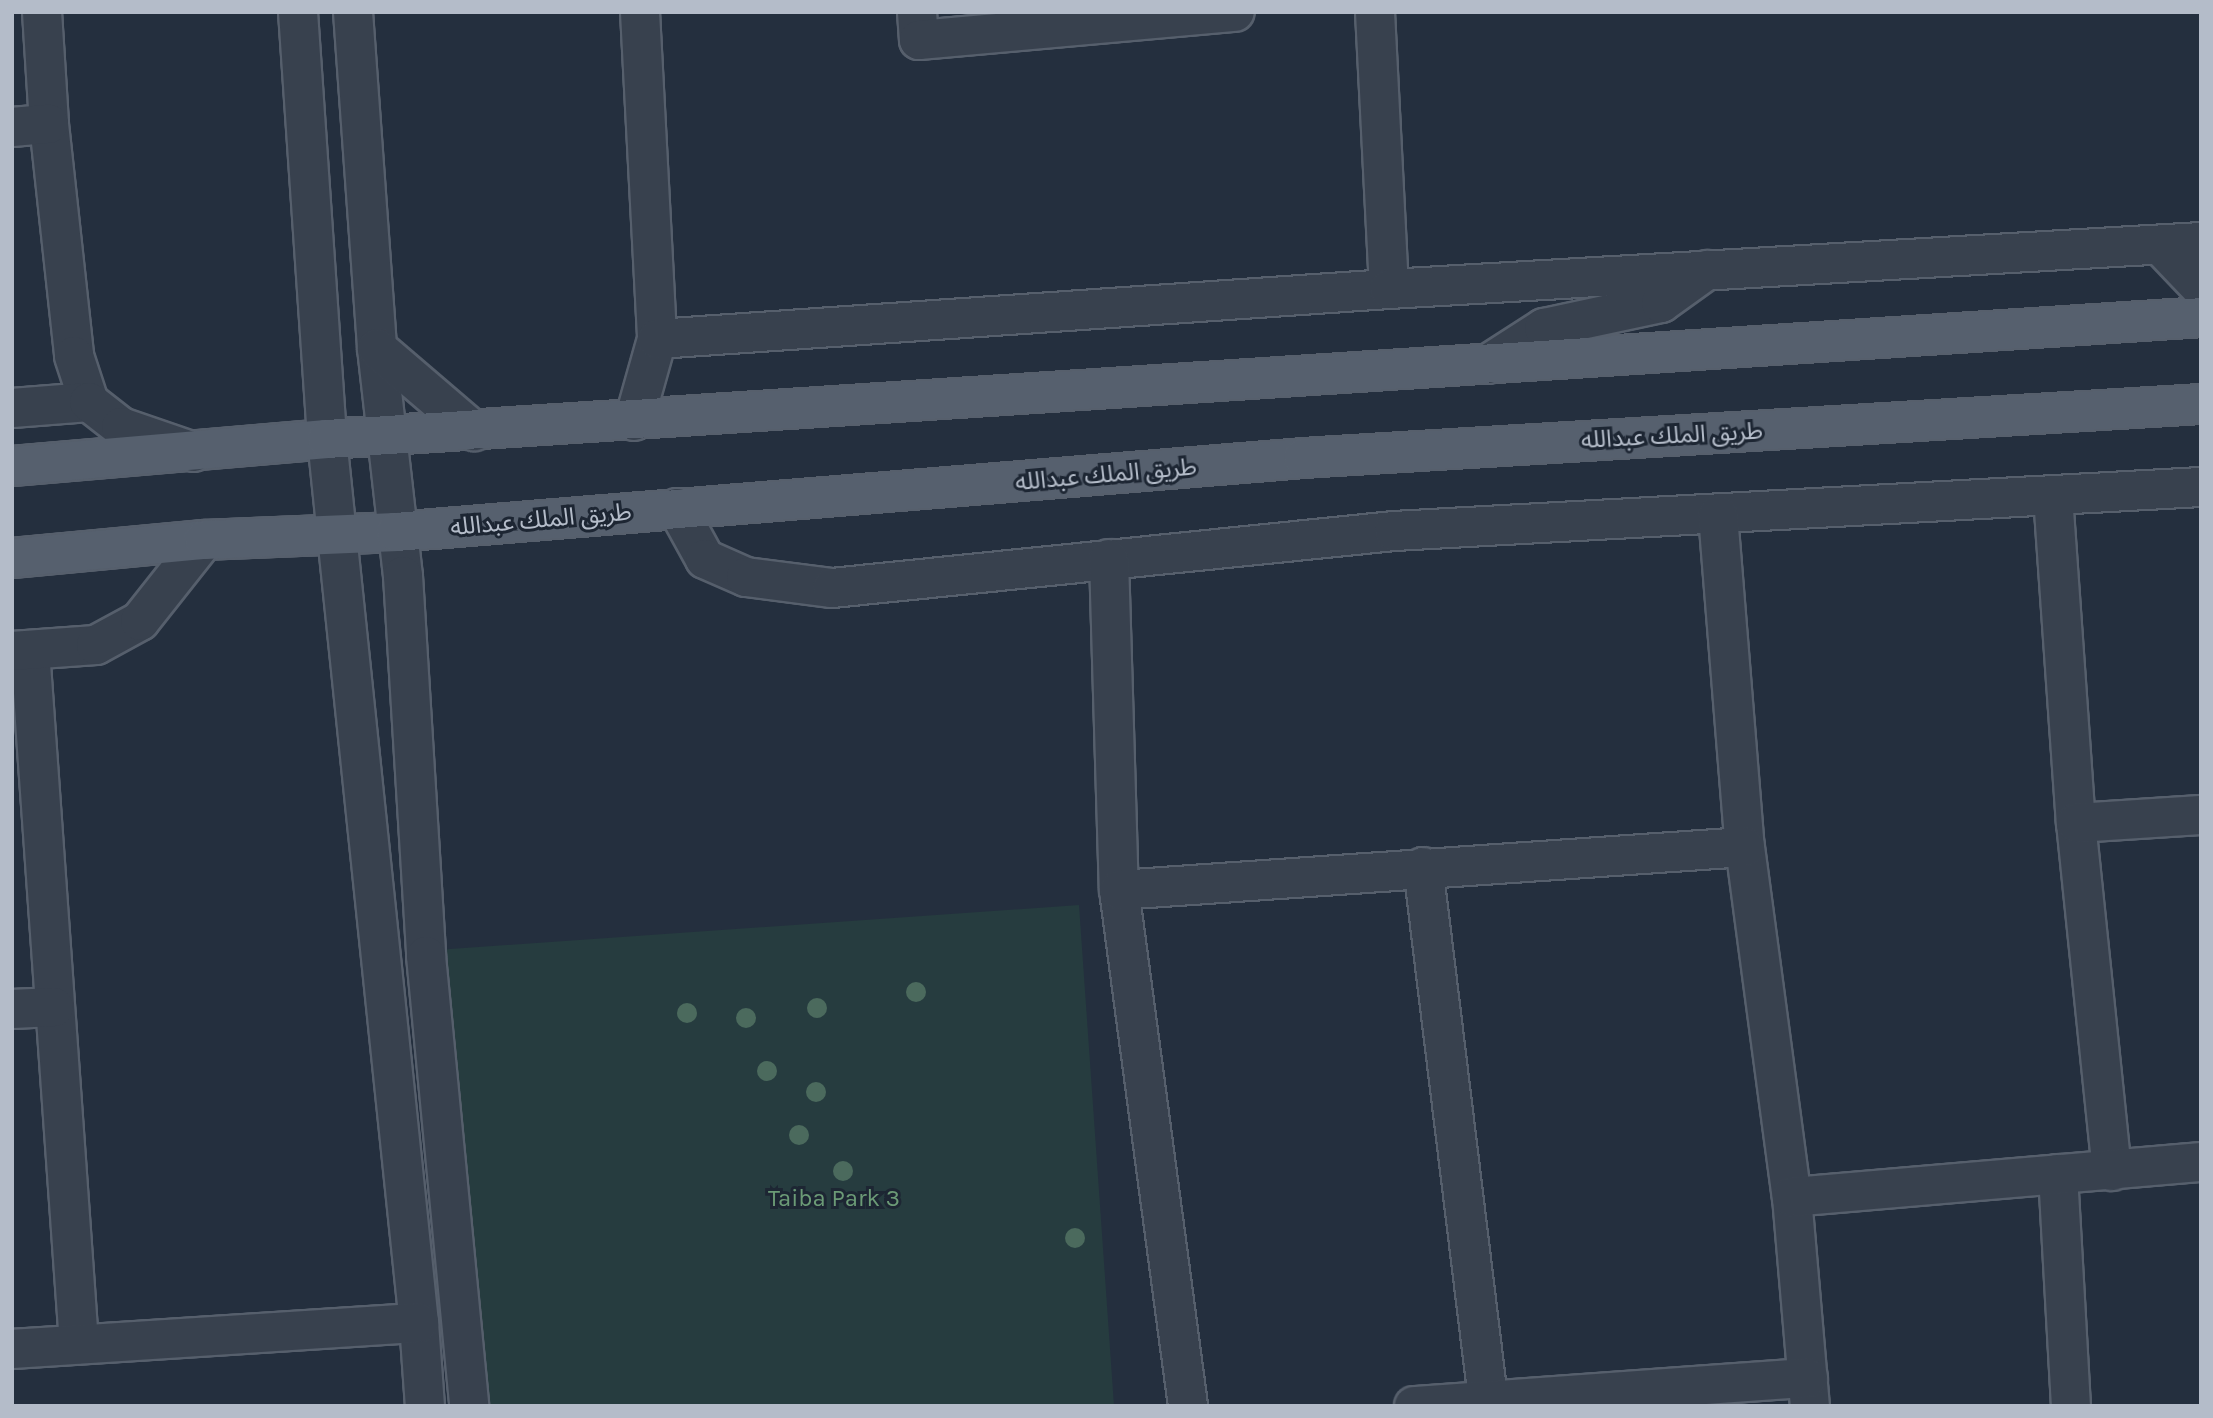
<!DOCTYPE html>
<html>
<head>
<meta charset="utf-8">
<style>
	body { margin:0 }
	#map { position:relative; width:2213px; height:1418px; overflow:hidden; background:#242f3e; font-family:Karla,"Noto Sans Arabic",sans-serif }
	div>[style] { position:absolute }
	.green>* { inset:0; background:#263c3f; transform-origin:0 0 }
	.roads { filter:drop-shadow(2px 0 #565f6c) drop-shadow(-2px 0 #565f6c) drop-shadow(0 2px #565f6c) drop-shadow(0 -2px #565f6c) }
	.minor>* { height:38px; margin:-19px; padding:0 19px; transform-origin:19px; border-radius:19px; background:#38414e }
	.major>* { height:38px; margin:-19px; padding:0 19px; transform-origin:19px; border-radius:19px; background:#56606e }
	.trees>* { width:20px; height:20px; margin:-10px; border-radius:50%; background:#4b6a5d }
	span { translate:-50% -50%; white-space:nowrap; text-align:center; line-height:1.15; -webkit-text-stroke:6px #1d2633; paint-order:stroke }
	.street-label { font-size:24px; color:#b4bcc9 }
	.park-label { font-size:24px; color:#6b9a76 }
	.frame { position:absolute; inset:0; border:14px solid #b4bcc9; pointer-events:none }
</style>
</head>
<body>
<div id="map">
	<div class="green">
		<i style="left:1079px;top:905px;width:502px;height:655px;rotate:86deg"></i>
	</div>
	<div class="roads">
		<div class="minor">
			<i style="left:42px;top:12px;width:112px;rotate:86.4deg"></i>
			<i style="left:49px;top:124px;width:233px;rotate:83.8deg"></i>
			<i style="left:74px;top:356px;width:48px;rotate:71.9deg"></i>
			<i style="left:298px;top:12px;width:428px;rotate:86.1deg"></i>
			<i style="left:327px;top:439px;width:889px;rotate:84.06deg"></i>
			<i style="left:419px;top:1323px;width:83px;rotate:85.9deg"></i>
			<i style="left:353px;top:12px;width:337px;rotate:85.9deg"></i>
			<i style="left:377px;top:348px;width:229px;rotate:83.5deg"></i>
			<i style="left:403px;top:576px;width:381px;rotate:86.5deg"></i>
			<i style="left:426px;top:956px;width:452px;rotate:84.5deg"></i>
			<i style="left:640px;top:12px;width:327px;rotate:87deg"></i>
			<i style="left:917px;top:12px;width:28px;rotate:86deg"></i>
			<i style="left:919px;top:40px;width:317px;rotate:-5.1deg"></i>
			<i style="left:1375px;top:12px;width:277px;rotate:87.1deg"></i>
			<i style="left:12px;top:127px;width:37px;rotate:-5deg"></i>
			<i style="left:2160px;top:245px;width:59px;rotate:46.4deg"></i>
			<i style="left:377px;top:348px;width:128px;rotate:40.6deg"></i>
			<i style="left:1488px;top:364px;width:67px;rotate:-32.7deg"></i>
			<i style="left:1544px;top:328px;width:120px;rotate:-12.1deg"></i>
			<i style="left:1661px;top:303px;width:57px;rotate:-35.7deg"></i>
			<i style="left:12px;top:408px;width:77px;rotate:-4.5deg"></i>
			<i style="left:89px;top:402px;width:41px;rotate:38deg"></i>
			<i style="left:121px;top:427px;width:77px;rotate:18.9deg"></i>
			<i style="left:634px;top:421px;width:85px;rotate:-74.3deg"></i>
			<i style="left:657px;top:339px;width:734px;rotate:-3.91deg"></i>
			<i style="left:1389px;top:289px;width:813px;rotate:-3.31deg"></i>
			<i style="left:2053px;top:496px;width:328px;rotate:86deg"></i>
			<i style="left:2076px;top:823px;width:350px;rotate:84.1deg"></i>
			<i style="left:677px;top:508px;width:58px;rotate:61.2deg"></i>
			<i style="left:705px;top:559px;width:45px;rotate:23.7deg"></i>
			<i style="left:746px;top:577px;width:87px;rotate:7.3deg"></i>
			<i style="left:832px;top:588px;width:565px;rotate:-5.79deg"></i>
			<i style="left:1394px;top:531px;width:808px;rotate:-3.12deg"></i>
			<i style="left:1718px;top:515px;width:333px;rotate:85.4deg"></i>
			<i style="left:1745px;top:847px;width:353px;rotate:82.4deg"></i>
			<i style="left:1792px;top:1197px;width:210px;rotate:85.1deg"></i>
			<i style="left:1109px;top:559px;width:331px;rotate:88.3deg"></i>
			<i style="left:1119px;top:890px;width:521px;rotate:82.38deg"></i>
			<i style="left:30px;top:650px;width:696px;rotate:85.96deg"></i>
			<i style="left:12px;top:651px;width:84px;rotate:-4.1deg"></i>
			<i style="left:96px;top:645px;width:50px;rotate:-28.6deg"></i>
			<i style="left:140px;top:621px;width:103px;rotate:-51.7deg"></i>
			<i style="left:2076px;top:823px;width:125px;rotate:-3.7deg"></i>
			<i style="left:1423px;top:867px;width:536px;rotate:83.03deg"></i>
			<i style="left:1119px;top:890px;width:627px;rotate:-3.93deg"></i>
			<i style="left:12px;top:1009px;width:42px;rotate:-2.7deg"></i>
			<i style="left:2058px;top:1174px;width:232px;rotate:86.8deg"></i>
			<i style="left:1792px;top:1197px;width:410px;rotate:-4.9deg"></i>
			<i style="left:12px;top:1349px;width:408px;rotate:-3.7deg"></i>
			<i style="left:1414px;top:1406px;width:395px;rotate:-4.1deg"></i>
		</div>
		<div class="major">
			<i style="left:12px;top:466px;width:316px;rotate:-4.9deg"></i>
			<i style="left:327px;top:439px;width:1878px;rotate:-3.72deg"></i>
			<i style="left:12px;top:558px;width:193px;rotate:-5.4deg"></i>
			<i style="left:204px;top:540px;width:192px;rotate:-2.4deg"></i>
			<i style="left:396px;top:532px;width:910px;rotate:-4.66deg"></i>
			<i style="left:1303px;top:458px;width:900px;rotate:-3.44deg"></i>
		</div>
	</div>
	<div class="trees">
		<i style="left:916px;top:992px"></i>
		<i style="left:817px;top:1008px"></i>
		<i style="left:687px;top:1013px"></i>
		<i style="left:746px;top:1018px"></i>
		<i style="left:767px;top:1071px"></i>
		<i style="left:816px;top:1092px"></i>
		<i style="left:799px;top:1135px"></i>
		<i style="left:843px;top:1171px"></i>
		<i style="left:1075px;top:1238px"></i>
	</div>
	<div class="street-label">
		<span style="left:1672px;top:436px;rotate:-3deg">طريق الملك عبدالله</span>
		<span style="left:1106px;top:475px;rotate:-5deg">طريق الملك عبدالله</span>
		<span style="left:541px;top:520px;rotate:-5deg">طريق الملك عبدالله</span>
	</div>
	<div class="park-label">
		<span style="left:834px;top:1199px">Taiba Park 3</span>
	</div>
	<div class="frame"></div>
</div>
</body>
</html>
